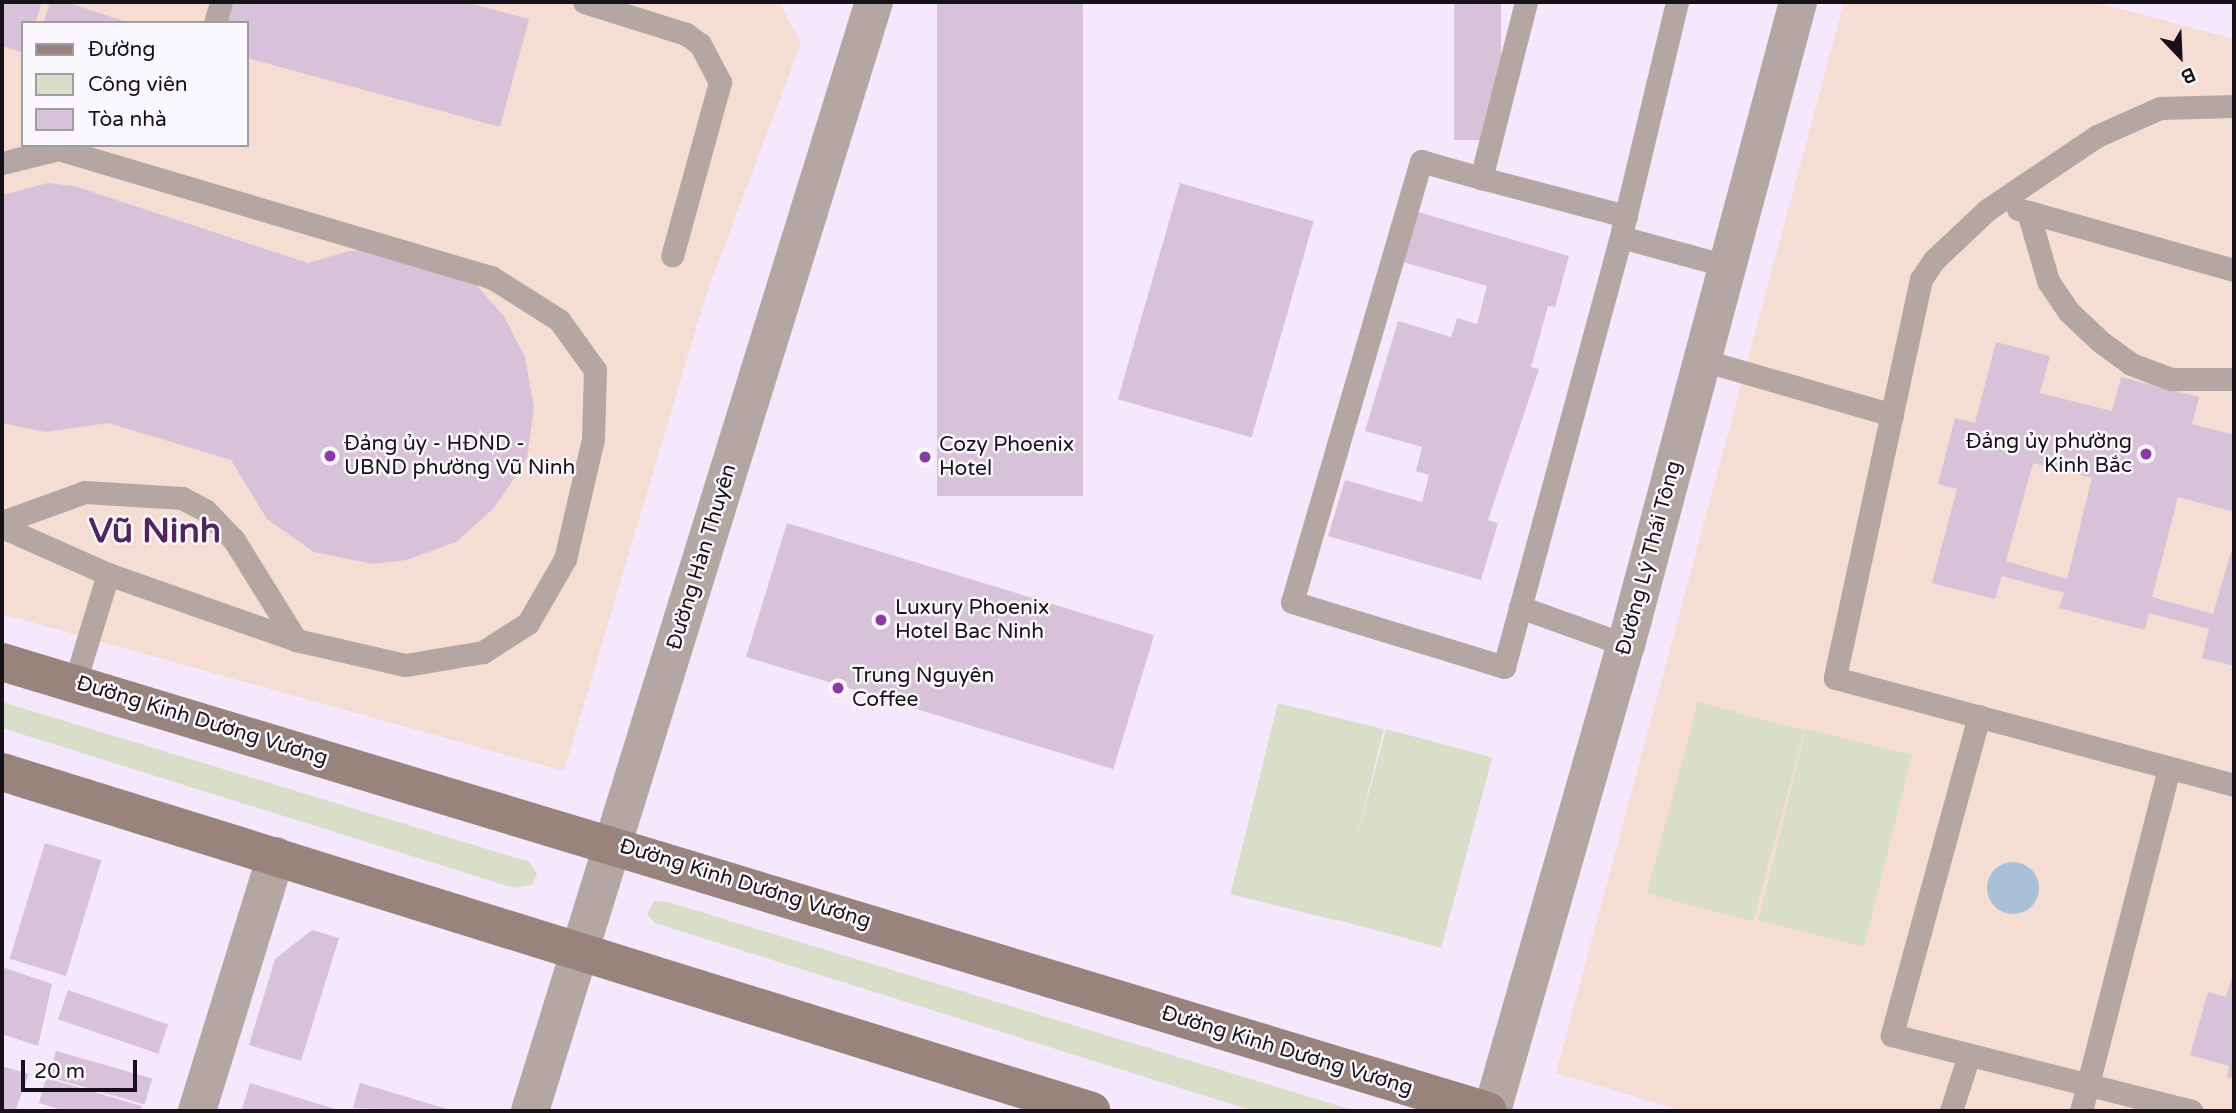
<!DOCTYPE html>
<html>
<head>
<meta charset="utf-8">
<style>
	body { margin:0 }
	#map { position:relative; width:2236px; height:1113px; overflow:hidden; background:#f5e7fc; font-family:"Varela Round",sans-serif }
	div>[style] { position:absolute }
	.commercial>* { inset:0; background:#f5ddd3 }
	.green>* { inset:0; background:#d9dec9; transform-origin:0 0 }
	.water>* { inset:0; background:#a8c1d6 }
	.round { border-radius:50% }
	.building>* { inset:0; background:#d8c2d9; transform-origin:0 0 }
	.service>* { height:23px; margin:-11.5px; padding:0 11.5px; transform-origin:11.5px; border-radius:11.5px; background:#b4a6a2 }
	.minor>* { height:38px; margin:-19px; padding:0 19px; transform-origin:19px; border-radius:19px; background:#b4a6a2 }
	.tertiary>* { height:38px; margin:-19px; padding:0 19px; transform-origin:19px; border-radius:19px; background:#b4a6a2 }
	.secondary>* { height:38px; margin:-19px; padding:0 19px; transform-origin:19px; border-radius:19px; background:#99847d }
	.dots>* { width:19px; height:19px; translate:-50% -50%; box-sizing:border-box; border:4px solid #fcf9fe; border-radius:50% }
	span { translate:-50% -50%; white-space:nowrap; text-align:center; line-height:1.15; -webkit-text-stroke:5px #fcf9fe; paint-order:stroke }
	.poi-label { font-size:21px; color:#17111a }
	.right { translate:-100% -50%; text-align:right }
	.left { translate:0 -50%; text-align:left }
	.street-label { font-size:21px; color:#17111a }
	.town-label { font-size:35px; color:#4e265c; font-weight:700 }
	.frame { position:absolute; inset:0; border:4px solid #17111a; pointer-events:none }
	.legend { position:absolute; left:21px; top:21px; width:228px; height:126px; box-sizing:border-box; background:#fcf9fe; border:2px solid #a09ca3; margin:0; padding:9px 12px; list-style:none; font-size:21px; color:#17111a }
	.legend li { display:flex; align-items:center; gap:14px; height:35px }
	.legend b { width:35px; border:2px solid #a09ca3 }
	.north { position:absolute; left:2145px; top:21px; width:70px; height:70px; -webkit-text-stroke:5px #fcf9fe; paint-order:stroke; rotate:157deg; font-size:19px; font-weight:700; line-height:28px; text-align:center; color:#17111a }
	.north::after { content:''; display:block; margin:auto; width:24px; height:32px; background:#17111a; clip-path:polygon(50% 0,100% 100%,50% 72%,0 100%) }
	.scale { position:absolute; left:21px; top:1060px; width:116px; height:32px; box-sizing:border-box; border:4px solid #17111a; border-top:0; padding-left:9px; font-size:21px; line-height:24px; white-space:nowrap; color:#17111a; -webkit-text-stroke:5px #fcf9fe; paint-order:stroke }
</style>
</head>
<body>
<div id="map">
	<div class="commercial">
		<i style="clip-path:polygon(evenodd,2px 2px,779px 2px,801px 43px,705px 298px,564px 771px,2px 614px,2px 2px,23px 23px,247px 23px,247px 145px,23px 145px,23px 23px)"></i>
		<i style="clip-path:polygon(1844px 2px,2095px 2px,2234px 39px,2234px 1111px,1683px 1111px,1556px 1073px)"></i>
	</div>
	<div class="green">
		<i style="clip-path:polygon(2px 702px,530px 862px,537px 874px,532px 885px,514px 888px,2px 728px)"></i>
		<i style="left:1698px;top:702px;width:110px;height:198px;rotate:15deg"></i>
		<i style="left:1278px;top:703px;width:109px;height:197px;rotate:14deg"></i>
		<i style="left:1386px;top:729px;width:110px;height:197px;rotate:15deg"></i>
		<i style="left:1806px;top:729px;width:109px;height:197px;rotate:14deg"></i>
		<i style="clip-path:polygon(654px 901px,668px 902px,1356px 1111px,1253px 1111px,655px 923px,647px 914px)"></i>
	</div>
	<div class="water">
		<i class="round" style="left:1987px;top:862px;width:52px;height:52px"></i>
	</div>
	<div class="building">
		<i style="clip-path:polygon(2px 2px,42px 2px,35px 23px,23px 23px,23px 53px,2px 46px)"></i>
		<i style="clip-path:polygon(50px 2px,66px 2px,130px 23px,43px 23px)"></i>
		<i style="clip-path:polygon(231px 2px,465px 2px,529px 19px,500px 127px,247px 58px,247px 23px,225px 23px)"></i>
		<i style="left:937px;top:2px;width:146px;height:494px"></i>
		<i style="left:1454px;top:2px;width:47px;height:138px"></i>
		<i style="clip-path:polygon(48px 183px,74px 186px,308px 263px,349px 251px,384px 249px,466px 274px,503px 315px,525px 357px,534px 408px,527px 458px,512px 482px,493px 509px,456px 542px,406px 560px,373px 564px,314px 552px,267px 519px,231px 460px,108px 423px,45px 432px,2px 423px,2px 195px)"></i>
		<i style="left:1180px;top:183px;width:139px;height:225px;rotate:16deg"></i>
		<i style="clip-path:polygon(1418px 212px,1569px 256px,1555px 307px,1548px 306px,1531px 367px,1539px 369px,1488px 520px,1498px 523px,1481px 580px,1328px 536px,1345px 480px,1422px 502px,1429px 475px,1416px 471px,1422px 447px,1365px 431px,1398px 321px,1451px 337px,1457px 318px,1477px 324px,1487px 286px,1403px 262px)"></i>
		<i style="clip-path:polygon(evenodd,1996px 342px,2050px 356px,2040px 393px,2112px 411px,2121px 377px,2199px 397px,2192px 424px,2234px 435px,2234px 512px,2178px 497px,2152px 597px,2213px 614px,2234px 542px,2234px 666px,2202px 658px,2209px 629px,2149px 613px,2145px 630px,2059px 608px,2064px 593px,2002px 576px,1995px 599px,1932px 583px,1957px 489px,1938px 484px,1955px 418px,1975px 423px,1996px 342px,2033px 463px,2092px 478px,2067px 579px,2006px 561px,2033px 463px)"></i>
		<i style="left:787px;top:523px;width:384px;height:140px;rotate:17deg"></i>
		<i style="left:45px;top:843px;width:59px;height:121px;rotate:17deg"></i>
		<i style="clip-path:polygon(312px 930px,339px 938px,301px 1061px,249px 1045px,275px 959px)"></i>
		<i style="clip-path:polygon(2px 967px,52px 984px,38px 1046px,2px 1034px)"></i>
		<i style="clip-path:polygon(2234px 970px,2234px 1079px,2227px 1077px,2229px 1066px,2190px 1055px,2208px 992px,2226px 997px)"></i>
		<i style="left:68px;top:990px;width:106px;height:31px;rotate:19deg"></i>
		<i style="left:56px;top:1051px;width:100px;height:27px;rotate:16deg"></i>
		<i style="clip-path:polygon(2px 1066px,29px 1074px,15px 1111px,2px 1111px)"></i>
		<i style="clip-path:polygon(46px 1078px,142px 1106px,140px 1111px,65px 1111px,39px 1103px)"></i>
		<i style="clip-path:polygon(250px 1083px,342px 1111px,242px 1109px)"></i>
		<i style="clip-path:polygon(360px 1083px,454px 1111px,353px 1108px)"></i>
	</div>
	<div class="service">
		<i style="left:584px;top:2px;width:107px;rotate:17.4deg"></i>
		<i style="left:686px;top:34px;width:17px;rotate:36deg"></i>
		<i style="left:700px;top:44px;width:43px;rotate:62.2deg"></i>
		<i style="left:720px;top:82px;width:180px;rotate:105.4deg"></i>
		<i style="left:1526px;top:2px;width:182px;rotate:104.3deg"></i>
		<i style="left:1481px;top:178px;width:150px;rotate:14.7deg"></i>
		<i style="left:215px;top:23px;width:22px;rotate:-74deg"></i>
		<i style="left:2234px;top:106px;width:74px;rotate:178.5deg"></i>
		<i style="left:2160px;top:108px;width:69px;rotate:156deg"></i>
		<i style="left:2097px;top:136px;width:133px;rotate:146.1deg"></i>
		<i style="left:1987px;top:210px;width:73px;rotate:136.7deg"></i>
		<i style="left:1934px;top:260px;width:23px;rotate:124deg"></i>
		<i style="left:1921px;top:279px;width:408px;rotate:102.2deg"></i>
		<i style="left:1835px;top:678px;width:413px;rotate:15deg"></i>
		<i style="left:2px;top:163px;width:58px;rotate:-14deg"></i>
		<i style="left:58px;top:149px;width:452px;rotate:16.5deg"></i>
		<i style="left:491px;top:277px;width:80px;rotate:32.3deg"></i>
		<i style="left:559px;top:320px;width:62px;rotate:54.2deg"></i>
		<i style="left:595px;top:370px;width:69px;rotate:91.7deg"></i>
		<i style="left:593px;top:439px;width:123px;rotate:103.1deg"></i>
		<i style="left:565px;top:559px;width:74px;rotate:120deg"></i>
		<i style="left:528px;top:623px;width:54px;rotate:147.2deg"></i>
		<i style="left:483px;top:652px;width:79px;rotate:170.5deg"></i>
		<i style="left:405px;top:665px;width:112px;rotate:-167.1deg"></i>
		<i style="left:296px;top:640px;width:199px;rotate:-160.7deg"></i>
		<i style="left:108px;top:574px;width:116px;rotate:-156.1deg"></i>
		<i style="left:1481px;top:178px;width:62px;rotate:-164.2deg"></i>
		<i style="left:1421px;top:161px;width:459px;rotate:106.3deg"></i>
		<i style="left:1292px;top:602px;width:222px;rotate:17deg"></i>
		<i style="left:1504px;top:667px;width:446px;rotate:-74.8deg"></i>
		<i style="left:1621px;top:237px;width:110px;rotate:15.3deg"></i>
		<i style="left:2018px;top:209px;width:224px;rotate:15.8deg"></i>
		<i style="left:2028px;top:212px;width:72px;rotate:73.8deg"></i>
		<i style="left:2048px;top:281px;width:36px;rotate:56deg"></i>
		<i style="left:2068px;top:311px;width:45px;rotate:43.2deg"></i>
		<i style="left:2101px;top:342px;width:37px;rotate:36deg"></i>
		<i style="left:2131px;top:364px;width:43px;rotate:20.6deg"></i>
		<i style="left:2171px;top:379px;width:63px"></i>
		<i style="left:1622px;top:231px;width:236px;rotate:-76.5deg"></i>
		<i style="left:1702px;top:360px;width:198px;rotate:16.1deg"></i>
		<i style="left:2px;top:522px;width:88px;rotate:-19.9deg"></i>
		<i style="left:85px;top:492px;width:97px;rotate:3.5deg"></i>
		<i style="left:182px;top:498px;width:26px;rotate:28deg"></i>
		<i style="left:205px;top:510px;width:42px;rotate:46deg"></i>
		<i style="left:234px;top:540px;width:118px;rotate:58.2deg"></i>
		<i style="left:1520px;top:607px;width:113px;rotate:19.7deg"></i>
		<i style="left:75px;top:682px;width:113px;rotate:-73deg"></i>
		<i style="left:1979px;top:716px;width:331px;rotate:105.3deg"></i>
		<i style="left:1892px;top:1035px;width:309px;rotate:14.2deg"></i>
		<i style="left:1951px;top:1111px;width:59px;rotate:-72.2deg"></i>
		<i style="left:2081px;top:1111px;width:354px;rotate:-75.6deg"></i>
	</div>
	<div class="minor">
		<i style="left:197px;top:1111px;width:267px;rotate:-72.8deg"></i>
	</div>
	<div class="tertiary">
		<i style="left:530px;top:1111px;width:1161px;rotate:-72.77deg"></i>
		<i style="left:1492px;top:1111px;width:485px;rotate:-74deg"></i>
		<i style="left:1626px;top:645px;width:666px;rotate:-75.02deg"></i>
	</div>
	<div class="secondary">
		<i style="left:2px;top:662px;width:1552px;rotate:16.81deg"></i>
		<i style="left:2px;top:772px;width:1141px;rotate:17.28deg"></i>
	</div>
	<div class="dots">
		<i style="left:2146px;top:454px;background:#8c39a8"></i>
		<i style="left:330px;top:456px;background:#8c39a8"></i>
		<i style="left:925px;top:457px;background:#8c39a8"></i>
		<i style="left:881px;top:620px;background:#8c39a8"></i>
		<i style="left:838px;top:688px;background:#8c39a8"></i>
	</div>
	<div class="poi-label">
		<span class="right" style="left:2132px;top:454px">Đảng ủy phường<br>Kinh Bắc</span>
		<span class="left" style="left:344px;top:456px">Đảng ủy - HĐND -<br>UBND phường Vũ Ninh</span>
		<span class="left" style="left:939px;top:457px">Cozy Phoenix<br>Hotel</span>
		<span class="left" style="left:895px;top:620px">Luxury Phoenix<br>Hotel Bac Ninh</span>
		<span class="left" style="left:852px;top:688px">Trung Nguyên<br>Coffee</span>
	</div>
	<div class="street-label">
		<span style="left:702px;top:557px;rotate:-73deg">Đường Hàn Thuyên</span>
		<span style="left:1649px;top:558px;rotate:-75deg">Đường Lý Thái Tông</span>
		<span style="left:202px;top:721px;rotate:17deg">Đường Kinh Dương Vương</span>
		<span style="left:745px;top:884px;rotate:17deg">Đường Kinh Dương Vương</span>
		<span style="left:1287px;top:1051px;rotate:17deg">Đường Kinh Dương Vương</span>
	</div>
	<div class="town-label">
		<span style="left:155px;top:531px">Vũ Ninh</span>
	</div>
	<div class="frame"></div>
	<ul class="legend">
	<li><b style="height:9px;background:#99847d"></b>Đường</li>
	<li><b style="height:19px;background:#d9dec9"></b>Công viên</li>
	<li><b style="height:19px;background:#d8c2d9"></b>Tòa nhà</li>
	</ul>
	<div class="north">B</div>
	<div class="scale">20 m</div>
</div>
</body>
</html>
